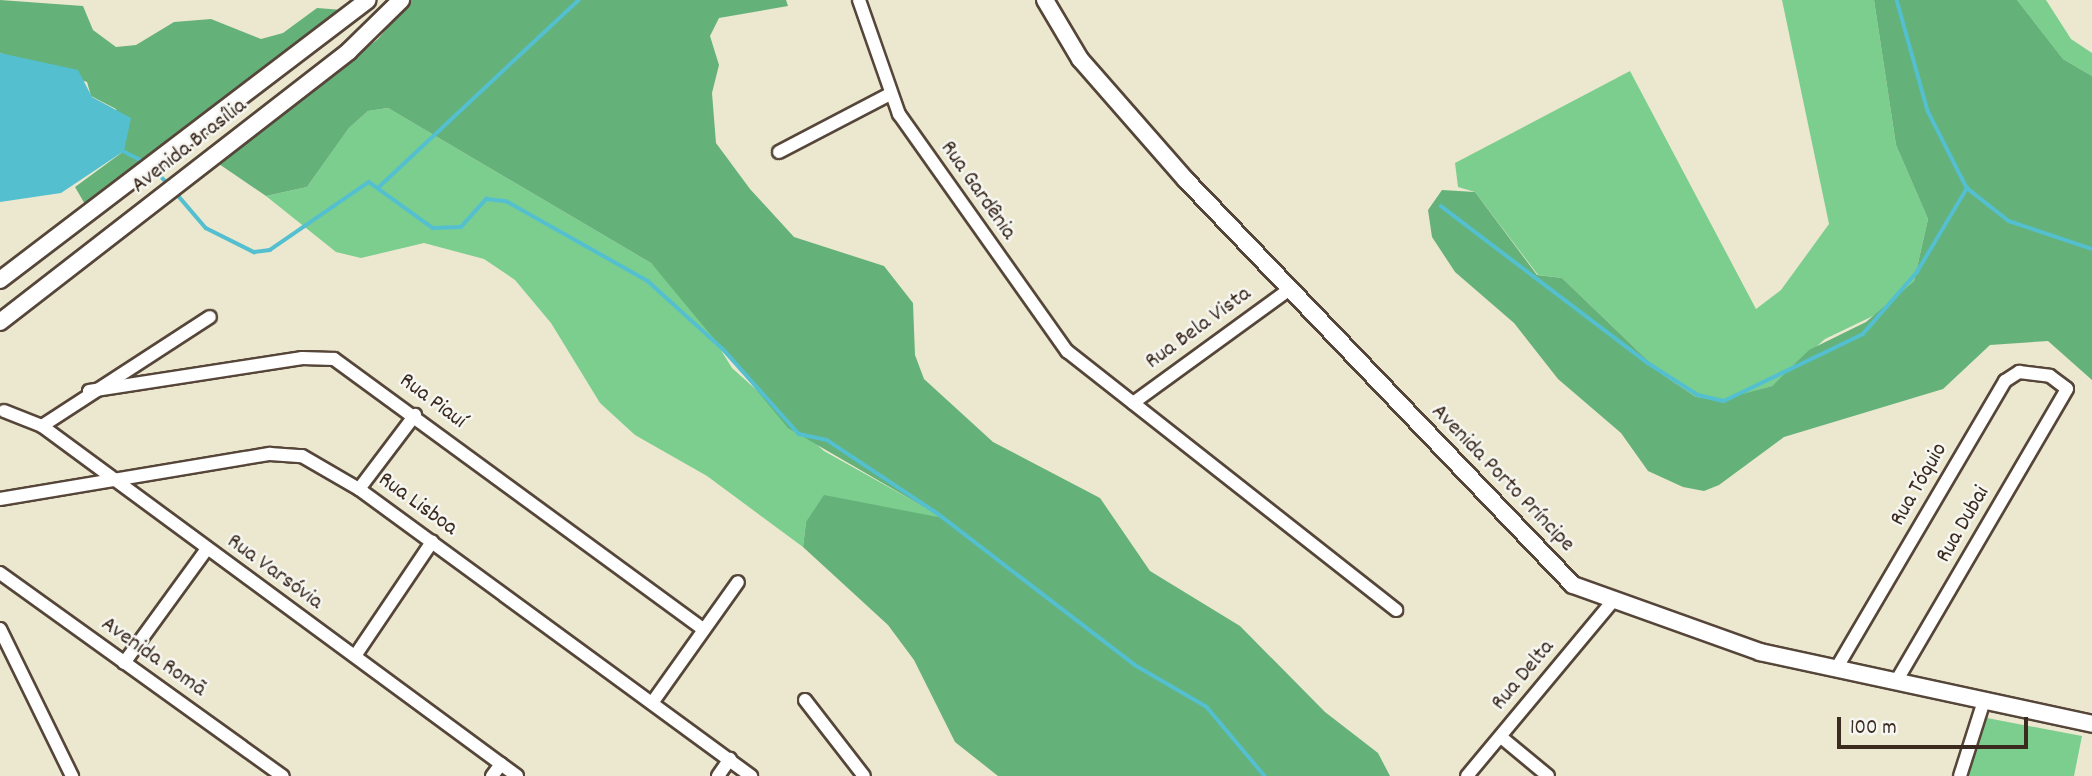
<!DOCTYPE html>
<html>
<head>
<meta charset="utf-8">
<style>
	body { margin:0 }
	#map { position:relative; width:2092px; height:776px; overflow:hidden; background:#ece8d0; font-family:Dekko,sans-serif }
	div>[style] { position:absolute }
	.green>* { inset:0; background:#7cce8f }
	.forest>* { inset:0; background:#65b17a }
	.water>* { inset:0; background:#54bfcf }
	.stream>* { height:3.5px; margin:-1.75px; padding:0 1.75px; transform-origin:1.75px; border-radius:1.75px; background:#54bfcf }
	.roads { filter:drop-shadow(2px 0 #564639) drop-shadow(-2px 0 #564639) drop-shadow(0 2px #564639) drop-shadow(0 -2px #564639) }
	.minor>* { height:12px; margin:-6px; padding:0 6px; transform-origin:6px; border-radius:6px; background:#fff }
	.tertiary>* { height:16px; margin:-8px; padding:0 8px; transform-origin:8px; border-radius:8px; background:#fff }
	span { translate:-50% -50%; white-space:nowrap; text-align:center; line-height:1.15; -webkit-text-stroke:5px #f6f6f2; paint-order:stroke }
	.street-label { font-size:23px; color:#3b2a1e }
	.scale { position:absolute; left:1837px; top:717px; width:191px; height:32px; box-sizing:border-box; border:4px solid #3b2a1e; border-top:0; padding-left:9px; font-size:21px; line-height:24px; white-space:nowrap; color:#3b2a1e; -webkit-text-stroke:5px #f6f6f2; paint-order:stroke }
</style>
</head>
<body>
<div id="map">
	<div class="green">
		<i style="clip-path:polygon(1782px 0,1874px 0,1896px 145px,1928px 219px,1914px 281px,1875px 315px,1825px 339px,1772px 386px,1719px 401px,1696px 397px,1663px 375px,1562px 278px,1538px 275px,1475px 192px,1458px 187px,1455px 163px,1630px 71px,1756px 309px,1781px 290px,1829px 224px)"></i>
		<i style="clip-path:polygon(2017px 0,2046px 0,2071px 39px,2092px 53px,2092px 76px,2063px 59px)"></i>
		<i style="clip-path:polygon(388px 108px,651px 263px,706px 326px,732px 368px,824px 451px,946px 519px,806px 522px,803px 547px,707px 476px,635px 435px,600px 403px,551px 323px,515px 280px,484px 259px,424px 243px,361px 258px,336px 252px,266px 196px,307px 187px,349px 128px,368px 111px)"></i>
		<i style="clip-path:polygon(1987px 718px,2082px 736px,2074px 776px,1968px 776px)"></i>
	</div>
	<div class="forest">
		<i style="clip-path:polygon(0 0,83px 6px,93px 30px,116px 47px,136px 45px,174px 22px,211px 19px,261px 39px,283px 33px,317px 8px,343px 10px,86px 206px,75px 187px,124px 151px,116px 109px,91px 96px,87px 82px,0 53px)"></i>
		<i style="clip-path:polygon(411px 0,786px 0,788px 6px,719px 18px,710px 36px,719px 65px,712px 93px,716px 143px,750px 189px,794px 237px,884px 266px,913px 303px,915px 355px,924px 379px,993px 442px,1100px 498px,1150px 571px,1240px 626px,1325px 712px,1378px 753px,1390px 776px,998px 776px,955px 742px,914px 660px,888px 625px,803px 547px,806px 522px,824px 495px,943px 518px,788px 428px,651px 263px,388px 108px,368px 111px,349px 128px,307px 187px,266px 196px,219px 164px,378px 39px)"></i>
		<i style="clip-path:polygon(1874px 0,2017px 0,2063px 59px,2092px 76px,2092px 380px,2048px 341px,1990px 345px,1943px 389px,1784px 437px,1719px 485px,1704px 491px,1683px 487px,1648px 471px,1621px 433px,1558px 379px,1514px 323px,1455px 272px,1432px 237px,1428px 210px,1442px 190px,1475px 192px,1537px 275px,1562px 278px,1663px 375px,1696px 397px,1720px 400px,1772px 386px,1809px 350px,1866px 322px,1914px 281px,1928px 219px,1896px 145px)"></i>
	</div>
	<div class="water">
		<i style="clip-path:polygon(0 53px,78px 70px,92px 97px,131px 118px,124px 151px,61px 193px,0 202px)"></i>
	</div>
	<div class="stream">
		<i style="left:1897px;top:0;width:115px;rotate:74.4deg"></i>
		<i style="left:1928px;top:111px;width:86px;rotate:63.1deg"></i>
		<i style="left:1967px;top:188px;width:53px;rotate:38.2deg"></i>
		<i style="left:2009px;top:221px;width:88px;rotate:18.6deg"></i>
		<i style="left:119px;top:149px;width:30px;rotate:27deg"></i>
		<i style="left:155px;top:170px;width:21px;rotate:47deg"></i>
		<i style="left:380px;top:186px;width:272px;rotate:-43.1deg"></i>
		<i style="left:176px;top:193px;width:46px;rotate:49.4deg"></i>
		<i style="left:206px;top:228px;width:54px;rotate:26.6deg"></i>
		<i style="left:254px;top:252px;width:16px;rotate:-7deg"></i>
		<i style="left:270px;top:250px;width:120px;rotate:-34.5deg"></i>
		<i style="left:369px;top:182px;width:79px;rotate:35.7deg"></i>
		<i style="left:433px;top:228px;width:28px;rotate:-2deg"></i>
		<i style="left:461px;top:227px;width:38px;rotate:-48deg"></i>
		<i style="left:486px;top:199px;width:20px;rotate:6deg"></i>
		<i style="left:506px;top:201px;width:163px;rotate:29.4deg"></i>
		<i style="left:648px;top:281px;width:101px;rotate:42.2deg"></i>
		<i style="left:723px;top:349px;width:114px;rotate:48.2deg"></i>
		<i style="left:799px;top:434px;width:29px;rotate:12deg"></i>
		<i style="left:827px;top:440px;width:132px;rotate:33.6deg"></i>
		<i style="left:937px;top:513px;width:250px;rotate:37.5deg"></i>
		<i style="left:1135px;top:665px;width:83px;rotate:30.3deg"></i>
		<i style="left:1207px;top:707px;width:90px;rotate:50deg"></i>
		<i style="left:1441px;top:206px;width:260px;rotate:37.2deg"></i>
		<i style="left:1648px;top:363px;width:59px;rotate:32.6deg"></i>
		<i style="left:1698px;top:395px;width:27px;rotate:13deg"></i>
		<i style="left:1724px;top:401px;width:154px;rotate:-25.7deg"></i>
		<i style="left:1863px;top:334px;width:82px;rotate:-48.9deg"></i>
		<i style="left:1917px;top:272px;width:98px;rotate:-59.2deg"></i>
	</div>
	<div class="roads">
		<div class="minor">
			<i style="left:859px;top:0;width:121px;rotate:70.7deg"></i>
			<i style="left:899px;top:114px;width:291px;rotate:54.7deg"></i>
			<i style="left:1067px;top:351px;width:419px;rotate:38.2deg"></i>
			<i style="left:779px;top:152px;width:125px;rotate:-27.6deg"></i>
			<i style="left:89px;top:391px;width:216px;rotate:-8.8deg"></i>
			<i style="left:302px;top:358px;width:32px;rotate:2deg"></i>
			<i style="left:334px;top:359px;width:457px;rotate:36.2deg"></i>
			<i style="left:1133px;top:403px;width:194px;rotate:-36deg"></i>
			<i style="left:4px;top:411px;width:41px;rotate:21.5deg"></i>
			<i style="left:42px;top:426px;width:590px;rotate:36.38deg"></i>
			<i style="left:42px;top:426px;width:200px;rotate:-33deg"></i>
			<i style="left:359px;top:489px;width:93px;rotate:-52.9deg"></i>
			<i style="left:0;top:499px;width:274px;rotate:-9.5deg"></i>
			<i style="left:270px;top:454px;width:32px;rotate:4deg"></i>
			<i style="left:302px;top:456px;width:66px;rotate:30.1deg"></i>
			<i style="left:359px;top:489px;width:486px;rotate:36.2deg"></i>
			<i style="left:0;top:573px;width:348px;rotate:35.7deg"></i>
			<i style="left:0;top:629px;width:164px;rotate:63.9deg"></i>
			<i style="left:355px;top:656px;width:138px;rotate:-56deg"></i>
			<i style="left:124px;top:663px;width:140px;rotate:-54deg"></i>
			<i style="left:1836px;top:669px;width:334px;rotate:-59.6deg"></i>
			<i style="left:2005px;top:381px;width:17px;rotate:-33deg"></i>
			<i style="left:2019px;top:372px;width:31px;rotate:7deg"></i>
			<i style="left:2050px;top:376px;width:21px;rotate:37deg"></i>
			<i style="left:2067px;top:389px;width:339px;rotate:120.3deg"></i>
			<i style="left:805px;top:700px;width:96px;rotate:52.2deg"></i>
			<i style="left:652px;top:703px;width:148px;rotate:-54.6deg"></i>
			<i style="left:1501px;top:737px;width:61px;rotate:39.7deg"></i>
			<i style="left:492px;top:776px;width:15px;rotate:-53deg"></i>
			<i style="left:718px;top:776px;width:21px;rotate:-55deg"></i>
			<i style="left:1467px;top:776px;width:228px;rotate:-50.2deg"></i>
			<i style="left:1960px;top:776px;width:79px;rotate:-72.3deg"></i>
		</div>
		<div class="tertiary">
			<i style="left:1045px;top:0;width:69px;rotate:59.3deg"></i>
			<i style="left:1080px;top:59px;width:161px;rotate:48.8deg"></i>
			<i style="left:1186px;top:180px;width:560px;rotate:46.3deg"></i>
			<i style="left:1573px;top:585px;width:199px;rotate:19.7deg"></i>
			<i style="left:1760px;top:652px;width:340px;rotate:12.2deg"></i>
			<i style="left:0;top:280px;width:462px;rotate:-37.3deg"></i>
			<i style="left:0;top:322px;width:442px;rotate:-37.8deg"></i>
			<i style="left:349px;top:51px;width:73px;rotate:-44.4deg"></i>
		</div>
	</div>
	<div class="street-label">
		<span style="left:190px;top:147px;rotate:-38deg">Avenida Brasília</span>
		<span style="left:977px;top:191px;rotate:55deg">Rua Gardênia</span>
		<span style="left:1199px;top:329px;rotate:-36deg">Rua Bela Vista</span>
		<span style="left:432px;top:402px;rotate:37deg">Rua Piauí</span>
		<span style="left:1502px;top:479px;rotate:46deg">Avenida Porto Príncipe</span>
		<span style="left:1920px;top:485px;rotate:-60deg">Rua Tóquio</span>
		<span style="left:417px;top:505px;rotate:36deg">Rua Lisboa</span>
		<span style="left:1964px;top:525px;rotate:-60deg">Rua Dubai</span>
		<span style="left:274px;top:573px;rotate:36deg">Rua Varsóvia</span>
		<span style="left:153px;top:658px;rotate:35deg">Avenida Romã</span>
		<span style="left:1524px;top:676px;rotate:-50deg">Rua Delta</span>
	</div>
	<div class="scale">100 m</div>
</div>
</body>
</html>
